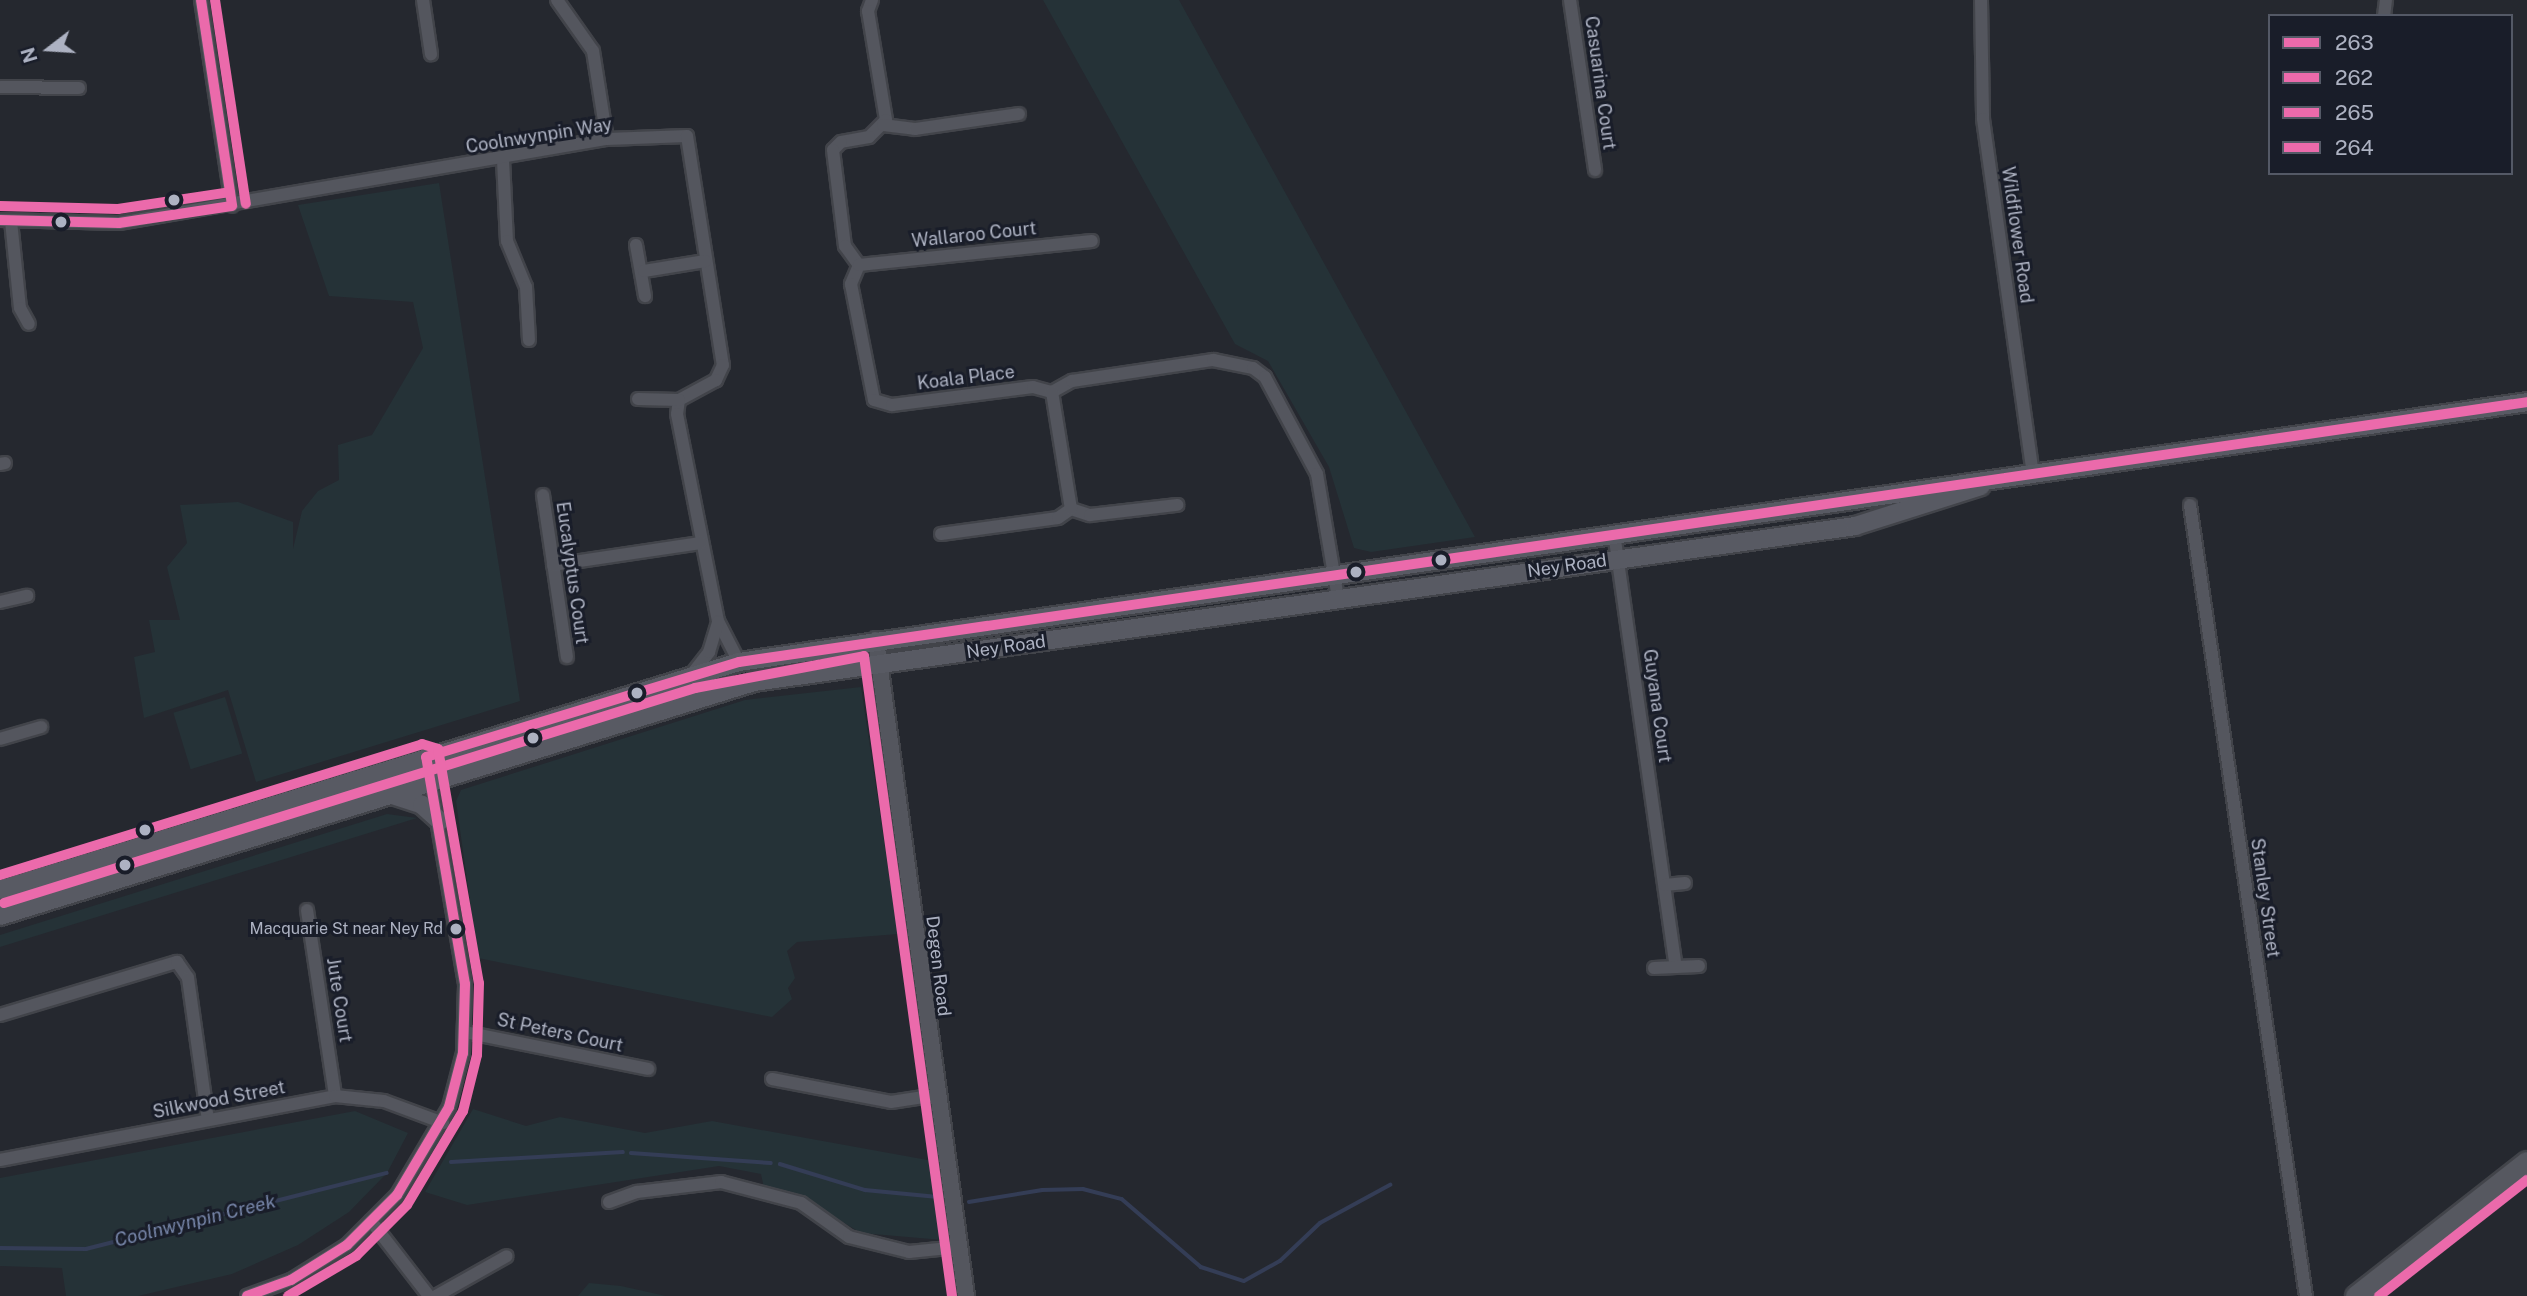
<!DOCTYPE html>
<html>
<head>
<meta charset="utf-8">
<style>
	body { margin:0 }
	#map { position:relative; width:2527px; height:1296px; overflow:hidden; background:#25282f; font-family:"Public Sans",sans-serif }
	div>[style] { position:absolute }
	.green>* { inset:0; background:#253237; transform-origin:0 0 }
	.stream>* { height:3.5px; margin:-1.75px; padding:0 1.75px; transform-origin:1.75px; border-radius:1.75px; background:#343d56 }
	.roads { filter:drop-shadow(2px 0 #42444a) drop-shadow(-2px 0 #42444a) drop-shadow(0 2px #42444a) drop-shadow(0 -2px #42444a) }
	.minor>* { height:12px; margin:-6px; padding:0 6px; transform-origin:6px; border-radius:6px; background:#54565e }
	.tertiary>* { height:16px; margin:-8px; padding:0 8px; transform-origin:8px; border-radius:8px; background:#54565e }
	.secondary>* { height:18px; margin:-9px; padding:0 9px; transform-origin:9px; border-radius:9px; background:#585a63 }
	.primary>* { height:21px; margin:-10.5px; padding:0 10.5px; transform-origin:10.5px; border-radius:10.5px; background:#565860 }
	.bus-1>* { height:10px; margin:-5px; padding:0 5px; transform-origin:5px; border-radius:5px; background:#eb6aab }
	.bus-2>* { height:10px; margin:-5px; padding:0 5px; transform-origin:5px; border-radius:5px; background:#eb6aab }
	.bus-3>* { height:10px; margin:-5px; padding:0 5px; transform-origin:5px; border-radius:5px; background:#eb6aab }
	.bus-4>* { height:10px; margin:-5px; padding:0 5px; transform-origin:5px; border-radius:5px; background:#eb6aab }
	.dots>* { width:19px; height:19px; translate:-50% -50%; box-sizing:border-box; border:4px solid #191d29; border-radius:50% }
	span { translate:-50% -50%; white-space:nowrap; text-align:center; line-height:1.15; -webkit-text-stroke:6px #191d29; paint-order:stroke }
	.bus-label { font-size:16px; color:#adb2c2 }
	.right { translate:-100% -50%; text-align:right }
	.street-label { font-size:18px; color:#adb2c2 }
	.water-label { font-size:19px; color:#7786a9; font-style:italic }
	.legend { position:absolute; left:2268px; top:14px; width:245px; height:161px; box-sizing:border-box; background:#191d29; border:2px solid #545966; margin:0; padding:9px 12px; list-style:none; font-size:21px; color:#adb2c2 }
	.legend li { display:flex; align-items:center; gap:14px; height:35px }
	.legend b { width:35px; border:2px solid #545966 }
	.north { position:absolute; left:14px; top:14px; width:70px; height:70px; -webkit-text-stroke:5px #191d29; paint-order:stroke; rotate:253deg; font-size:19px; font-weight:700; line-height:28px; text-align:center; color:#adb2c2 }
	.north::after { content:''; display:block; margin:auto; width:24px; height:32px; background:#adb2c2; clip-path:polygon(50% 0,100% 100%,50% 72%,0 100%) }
</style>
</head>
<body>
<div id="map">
	<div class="green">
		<i style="clip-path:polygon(1043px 0,1179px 0,1475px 537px,1371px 552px,1354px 548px,1329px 467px,1268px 361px,1235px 344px)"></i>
		<i style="clip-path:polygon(439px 183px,520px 701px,256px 782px,228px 690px,144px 718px,134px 657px,155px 652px,149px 620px,180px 620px,167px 567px,187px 543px,180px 505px,238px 502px,293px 522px,293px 549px,302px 511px,318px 491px,339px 480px,338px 445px,372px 435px,423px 348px,413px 302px,329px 296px,298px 205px)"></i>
		<i style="clip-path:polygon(861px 687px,898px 934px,797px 942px,787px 951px,795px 978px,788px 988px,792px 999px,772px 1017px,478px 958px,456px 801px,461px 790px,745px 700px)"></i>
		<i style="left:225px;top:697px;width:59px;height:54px;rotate:73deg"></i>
		<i style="clip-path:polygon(387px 814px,417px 818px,0 947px,0 935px)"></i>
		<i style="clip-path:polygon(473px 1109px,526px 1126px,560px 1117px,645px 1133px,712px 1121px,933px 1161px,943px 1240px,861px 1233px,801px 1197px,764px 1188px,761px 1174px,719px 1166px,467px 1205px,425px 1192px)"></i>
		<i style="clip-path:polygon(355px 1111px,408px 1133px,387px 1173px,349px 1212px,298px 1245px,232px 1274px,138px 1296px,66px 1296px,62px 1268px,0 1266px,0 1178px)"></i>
		<i style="clip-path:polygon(589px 1283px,621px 1286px,666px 1296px,578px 1296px)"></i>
	</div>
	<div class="stream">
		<i style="left:631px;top:1153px;width:140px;rotate:4.1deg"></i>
		<i style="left:451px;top:1162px;width:172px;rotate:-3.3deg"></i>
		<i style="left:780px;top:1164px;width:89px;rotate:17deg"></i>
		<i style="left:865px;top:1190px;width:73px;rotate:5.5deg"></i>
		<i style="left:969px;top:1202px;width:74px;rotate:-9.3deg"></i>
		<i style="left:1042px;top:1190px;width:41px;rotate:-1.4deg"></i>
		<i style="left:1083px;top:1189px;width:40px;rotate:14.4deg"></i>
		<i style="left:1122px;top:1199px;width:104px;rotate:40.7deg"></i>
		<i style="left:1201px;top:1267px;width:45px;rotate:18deg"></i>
		<i style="left:1244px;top:1281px;width:41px;rotate:-29.1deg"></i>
		<i style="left:1280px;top:1261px;width:55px;rotate:-43.5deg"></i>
		<i style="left:1320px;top:1223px;width:80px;rotate:-28.5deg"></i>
		<i style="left:0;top:1248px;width:86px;rotate:0.7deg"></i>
		<i style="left:86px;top:1249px;width:310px;rotate:-14.2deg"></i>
	</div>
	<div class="roads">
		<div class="minor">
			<i style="left:201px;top:0;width:208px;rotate:81.4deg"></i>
			<i style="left:423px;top:0;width:55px;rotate:81.6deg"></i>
			<i style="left:557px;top:0;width:62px;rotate:54.8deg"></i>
			<i style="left:593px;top:51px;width:89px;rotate:81deg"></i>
			<i style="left:872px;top:0;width:12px;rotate:110deg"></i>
			<i style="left:868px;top:11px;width:110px;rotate:80.6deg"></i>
			<i style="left:886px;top:120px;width:24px;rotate:135deg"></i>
			<i style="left:869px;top:137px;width:28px;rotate:170deg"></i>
			<i style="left:841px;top:142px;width:11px;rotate:135deg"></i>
			<i style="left:833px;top:150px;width:97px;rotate:82.9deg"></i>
			<i style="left:845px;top:246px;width:24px;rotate:54deg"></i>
			<i style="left:859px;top:265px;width:21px;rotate:113deg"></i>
			<i style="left:851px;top:284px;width:118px;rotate:78.8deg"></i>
			<i style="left:874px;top:400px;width:19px;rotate:16deg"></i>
			<i style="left:892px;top:405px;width:142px;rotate:-7.3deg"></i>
			<i style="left:1033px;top:387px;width:20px;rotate:15deg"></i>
			<i style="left:1052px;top:392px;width:23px;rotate:-29deg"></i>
			<i style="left:1072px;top:381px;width:143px;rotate:-8.5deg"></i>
			<i style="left:1213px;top:360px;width:41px;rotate:11.3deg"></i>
			<i style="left:1253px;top:368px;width:15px;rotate:37deg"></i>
			<i style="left:1265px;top:377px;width:110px;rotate:61.8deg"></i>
			<i style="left:1317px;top:474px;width:126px;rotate:80.4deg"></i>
			<i style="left:1570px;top:0;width:172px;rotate:81.6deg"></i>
			<i style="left:1981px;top:0;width:119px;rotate:89deg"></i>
			<i style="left:1983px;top:119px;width:359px;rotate:82deg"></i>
			<i style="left:2384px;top:16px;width:16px;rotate:-83deg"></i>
			<i style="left:0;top:87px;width:79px;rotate:0.7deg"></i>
			<i style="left:883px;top:125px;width:32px;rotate:7deg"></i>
			<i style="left:915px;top:129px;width:105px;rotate:-8.2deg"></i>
			<i style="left:503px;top:160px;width:81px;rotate:87.2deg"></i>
			<i style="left:507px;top:241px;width:50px;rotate:67.6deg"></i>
			<i style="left:526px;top:287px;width:53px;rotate:86.8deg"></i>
			<i style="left:0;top:220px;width:119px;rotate:1.4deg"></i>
			<i style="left:119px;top:223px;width:495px;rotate:-9.8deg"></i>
			<i style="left:607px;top:139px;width:80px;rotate:-2.1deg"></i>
			<i style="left:687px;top:136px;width:232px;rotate:81.1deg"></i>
			<i style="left:723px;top:365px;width:17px;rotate:115deg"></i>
			<i style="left:716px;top:380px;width:42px;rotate:151.6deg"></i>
			<i style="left:679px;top:400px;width:14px;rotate:98deg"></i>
			<i style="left:677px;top:414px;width:211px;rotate:78.8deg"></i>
			<i style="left:718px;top:621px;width:46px;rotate:62.9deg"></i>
			<i style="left:11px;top:221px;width:87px;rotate:84.1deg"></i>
			<i style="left:20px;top:308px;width:18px;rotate:61deg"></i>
			<i style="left:636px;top:245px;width:52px;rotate:80deg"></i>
			<i style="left:859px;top:265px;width:234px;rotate:-5.9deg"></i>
			<i style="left:644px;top:271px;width:62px;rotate:-9.3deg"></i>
			<i style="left:638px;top:399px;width:41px;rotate:1.4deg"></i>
			<i style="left:0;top:464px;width:5px;rotate:-11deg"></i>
			<i style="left:543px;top:495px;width:164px;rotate:81.6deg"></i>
			<i style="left:2190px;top:505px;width:799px;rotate:81.66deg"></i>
			<i style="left:1071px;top:509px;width:20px;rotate:18deg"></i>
			<i style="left:1090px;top:515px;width:88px;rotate:-6.6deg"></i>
			<i style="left:1614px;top:533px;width:437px;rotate:81.9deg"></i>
			<i style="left:941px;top:534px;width:118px;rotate:-7.8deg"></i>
			<i style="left:1058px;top:518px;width:16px;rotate:-35deg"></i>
			<i style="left:1071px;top:509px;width:119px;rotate:-99.2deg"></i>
			<i style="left:553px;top:565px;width:150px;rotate:-8.5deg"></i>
			<i style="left:0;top:602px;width:28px;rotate:-13deg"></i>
			<i style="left:692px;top:674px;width:28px;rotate:-52deg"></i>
			<i style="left:709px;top:652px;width:31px;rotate:-73deg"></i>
			<i style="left:0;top:739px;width:43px;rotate:-16.3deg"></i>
			<i style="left:1665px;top:885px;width:20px;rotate:-6deg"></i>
			<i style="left:307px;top:910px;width:188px;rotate:81.4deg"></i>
			<i style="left:1654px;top:968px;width:45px;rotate:-2.5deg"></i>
			<i style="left:0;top:1015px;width:185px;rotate:-16.7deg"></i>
			<i style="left:177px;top:962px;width:19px;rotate:55deg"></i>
			<i style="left:188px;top:978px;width:143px;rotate:82deg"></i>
			<i style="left:465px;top:1032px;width:187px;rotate:11.4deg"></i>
			<i style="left:772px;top:1079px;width:121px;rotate:10.9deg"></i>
			<i style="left:891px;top:1102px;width:46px;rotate:-8.8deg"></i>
			<i style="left:0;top:1160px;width:341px;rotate:-10.8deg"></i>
			<i style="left:335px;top:1096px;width:49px;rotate:5.8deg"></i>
			<i style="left:384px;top:1101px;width:63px;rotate:20.4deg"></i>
			<i style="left:609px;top:1202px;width:30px;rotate:-20deg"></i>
			<i style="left:637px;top:1192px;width:85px;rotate:-6.8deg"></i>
			<i style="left:721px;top:1182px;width:83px;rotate:14.7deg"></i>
			<i style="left:801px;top:1203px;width:59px;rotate:35.3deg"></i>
			<i style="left:849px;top:1237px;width:62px;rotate:14deg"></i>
			<i style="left:909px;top:1252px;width:50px;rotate:-5.7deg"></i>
			<i style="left:371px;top:1221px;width:95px;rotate:52.3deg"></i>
			<i style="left:247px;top:1296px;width:47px;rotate:-20deg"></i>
			<i style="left:291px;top:1280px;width:66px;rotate:-32deg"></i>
			<i style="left:347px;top:1245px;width:71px;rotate:-45deg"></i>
			<i style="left:397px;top:1195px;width:102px;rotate:-59.4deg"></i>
			<i style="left:449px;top:1107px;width:56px;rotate:-75.5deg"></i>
			<i style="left:463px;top:1053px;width:69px;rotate:-88.3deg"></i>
			<i style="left:465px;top:984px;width:230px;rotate:-99.7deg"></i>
			<i style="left:436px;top:1296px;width:81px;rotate:-29.4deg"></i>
		</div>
		<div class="tertiary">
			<i style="left:876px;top:640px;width:662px;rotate:82.19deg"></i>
		</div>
		<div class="secondary">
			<i style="left:386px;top:793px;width:38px;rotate:18deg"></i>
			<i style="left:422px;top:805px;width:24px;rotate:42deg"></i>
			<i style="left:0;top:890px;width:773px;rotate:-17.15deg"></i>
			<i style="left:739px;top:662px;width:1807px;rotate:-8.27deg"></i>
			<i style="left:0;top:916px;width:789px;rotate:-17.24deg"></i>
			<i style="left:754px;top:682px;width:1112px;rotate:-8.06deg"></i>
			<i style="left:1855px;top:526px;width:132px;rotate:-17.6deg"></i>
		</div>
		<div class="primary">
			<i style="left:2356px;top:1296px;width:217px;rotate:-38.1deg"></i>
		</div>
	</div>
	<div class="bus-1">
		<i style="left:247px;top:1296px;width:47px;rotate:-20deg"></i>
		<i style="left:291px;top:1280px;width:66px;rotate:-32deg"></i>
		<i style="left:347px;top:1245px;width:71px;rotate:-45deg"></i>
		<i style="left:397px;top:1195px;width:102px;rotate:-59.4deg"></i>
		<i style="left:449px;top:1107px;width:56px;rotate:-75.5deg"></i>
		<i style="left:463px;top:1053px;width:69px;rotate:-88.3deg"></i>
		<i style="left:465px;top:984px;width:230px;rotate:-99.7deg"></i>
		<i style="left:426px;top:757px;width:327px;rotate:-16.9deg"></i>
		<i style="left:739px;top:662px;width:1807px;rotate:-8.27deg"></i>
	</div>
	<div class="bus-2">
		<i style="left:4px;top:903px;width:724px;rotate:-17.28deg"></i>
		<i style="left:695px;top:688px;width:172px;rotate:-10.7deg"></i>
		<i style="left:864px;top:656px;width:646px;rotate:82.17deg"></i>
		<i style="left:2379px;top:1296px;width:188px;rotate:-38.1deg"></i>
	</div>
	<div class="bus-3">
		<i style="left:215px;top:0;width:206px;rotate:81.4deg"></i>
		<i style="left:0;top:206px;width:118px;rotate:1.5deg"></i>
		<i style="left:118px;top:209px;width:113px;rotate:-8.6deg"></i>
		<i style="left:0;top:875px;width:442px;rotate:-17.2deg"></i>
		<i style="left:422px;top:744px;width:17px;rotate:17deg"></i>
		<i style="left:438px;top:749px;width:238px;rotate:80.1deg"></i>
		<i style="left:479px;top:983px;width:72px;rotate:91.6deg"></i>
		<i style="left:477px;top:1055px;width:58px;rotate:104deg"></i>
		<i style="left:463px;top:1111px;width:109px;rotate:120.8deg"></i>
		<i style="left:407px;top:1205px;width:72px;rotate:135deg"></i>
		<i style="left:356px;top:1256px;width:79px;rotate:149.5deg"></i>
	</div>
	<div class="bus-4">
		<i style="left:201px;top:0;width:208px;rotate:81.4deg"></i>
		<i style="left:0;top:220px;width:119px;rotate:1.4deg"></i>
		<i style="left:119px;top:223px;width:114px;rotate:-8.6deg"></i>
	</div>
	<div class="dots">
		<i style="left:174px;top:200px;background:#adb2c2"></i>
		<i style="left:61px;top:222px;background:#adb2c2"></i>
		<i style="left:1441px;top:560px;background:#adb2c2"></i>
		<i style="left:1356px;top:572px;background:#adb2c2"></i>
		<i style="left:637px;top:693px;background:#adb2c2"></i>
		<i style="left:533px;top:738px;background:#adb2c2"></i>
		<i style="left:145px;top:830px;background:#adb2c2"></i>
		<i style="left:125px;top:865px;background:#adb2c2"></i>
		<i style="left:456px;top:929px;background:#adb2c2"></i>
	</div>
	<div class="bus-label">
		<span class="right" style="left:443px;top:929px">Macquarie St near Ney Rd</span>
	</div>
	<div class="street-label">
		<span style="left:1600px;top:83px;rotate:82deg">Casuarina Court</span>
		<span style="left:539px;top:136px;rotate:-9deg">Coolnwynpin Way</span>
		<span style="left:974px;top:235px;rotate:-6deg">Wallaroo Court</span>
		<span style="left:2017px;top:235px;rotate:82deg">Wildflower Road</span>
		<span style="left:966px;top:378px;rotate:-7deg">Koala Place</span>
		<span style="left:1567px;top:566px;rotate:-8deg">Ney Road</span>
		<span style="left:572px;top:573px;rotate:82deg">Eucalyptus Court</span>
		<span style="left:1006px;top:647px;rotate:-8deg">Ney Road</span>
		<span style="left:1657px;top:706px;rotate:82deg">Guyana Court</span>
		<span style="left:2265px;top:898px;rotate:82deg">Stanley Street</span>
		<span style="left:938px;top:966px;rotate:83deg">Degen Road</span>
		<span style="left:339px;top:1000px;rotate:81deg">Jute Court</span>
		<span style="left:560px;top:1033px;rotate:12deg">St Peters Court</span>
		<span style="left:219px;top:1100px;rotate:-11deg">Silkwood Street</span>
	</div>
	<div class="water-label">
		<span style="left:195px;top:1221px;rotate:-14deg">Coolnwynpin Creek</span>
	</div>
	<ul class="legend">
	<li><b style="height:9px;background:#eb6aab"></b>263</li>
	<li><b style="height:9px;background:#eb6aab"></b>262</li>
	<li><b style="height:9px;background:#eb6aab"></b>265</li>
	<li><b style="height:9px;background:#eb6aab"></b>264</li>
	</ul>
	<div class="north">N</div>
</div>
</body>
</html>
